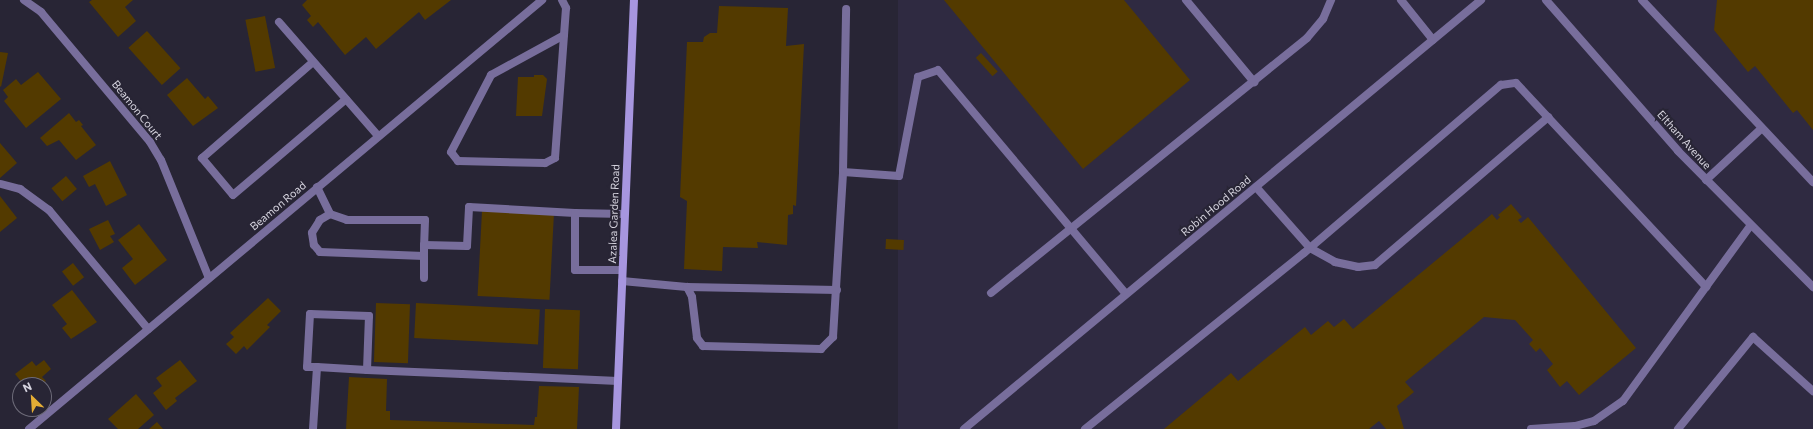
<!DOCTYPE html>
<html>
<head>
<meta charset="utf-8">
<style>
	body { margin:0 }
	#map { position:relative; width:1813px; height:429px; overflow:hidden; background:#282535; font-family:Commissioner,sans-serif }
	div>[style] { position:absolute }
	.built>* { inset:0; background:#2f2a41; transform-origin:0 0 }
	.building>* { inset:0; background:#533a00; transform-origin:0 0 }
	.service>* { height:8px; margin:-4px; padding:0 4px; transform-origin:4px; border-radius:4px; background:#786e9c }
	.minor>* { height:8px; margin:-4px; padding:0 4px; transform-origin:4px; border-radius:4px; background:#786e9c }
	.tertiary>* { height:8px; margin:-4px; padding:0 4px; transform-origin:4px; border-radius:4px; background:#786e9c }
	.secondary>* { height:8px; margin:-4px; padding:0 4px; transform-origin:4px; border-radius:4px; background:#a796df }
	span { translate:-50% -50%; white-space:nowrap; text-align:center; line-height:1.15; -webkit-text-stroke:4px #282535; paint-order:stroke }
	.street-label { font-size:11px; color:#d5d3de }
	.north { position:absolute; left:12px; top:377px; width:40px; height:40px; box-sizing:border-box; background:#282535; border:1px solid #6d6b79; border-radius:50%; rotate:335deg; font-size:11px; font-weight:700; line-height:16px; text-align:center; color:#d5d3de }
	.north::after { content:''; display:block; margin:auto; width:14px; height:18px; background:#e4ad35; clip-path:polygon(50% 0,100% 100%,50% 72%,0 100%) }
</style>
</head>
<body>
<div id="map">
	<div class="built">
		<i style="left:898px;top:0;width:915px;height:429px"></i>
	</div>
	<div class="building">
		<i style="clip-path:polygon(92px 0,133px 0,125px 7px,136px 21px,118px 37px,89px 2px)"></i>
		<i style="clip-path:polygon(307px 0,451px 0,425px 20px,419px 12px,376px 49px,366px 37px,345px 55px,318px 22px,313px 27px,307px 20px,311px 16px,302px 5px)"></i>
		<i style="clip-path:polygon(944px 0,1124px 0,1190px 80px,1083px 169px)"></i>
		<i style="clip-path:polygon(1717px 0,1813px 0,1813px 130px,1797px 110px,1793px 113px,1755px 66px,1748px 72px,1714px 30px)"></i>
		<i style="clip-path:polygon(719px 6px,788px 8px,786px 46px,804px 44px,796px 206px,793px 205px,793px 214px,788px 215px,787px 245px,757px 242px,758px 248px,723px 247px,722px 271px,684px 269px,687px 201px,680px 197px,687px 42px,703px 42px,704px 37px,710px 33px,717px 33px)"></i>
		<i style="left:265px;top:16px;width:53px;height:20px;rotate:79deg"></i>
		<i style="left:147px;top:31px;width:50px;height:25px;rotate:48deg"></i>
		<i style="clip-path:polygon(0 52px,8px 53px,1px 87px,0 86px)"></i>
		<i style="left:981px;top:53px;width:25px;height:7px;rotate:48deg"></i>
		<i style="clip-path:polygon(38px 72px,61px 99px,26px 128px,4px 101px,8px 97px,3px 90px,16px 79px,21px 85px)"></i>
		<i style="clip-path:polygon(534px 75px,543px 75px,547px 79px,542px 116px,516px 116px,518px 77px,534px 77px)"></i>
		<i style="clip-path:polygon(187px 78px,205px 99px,208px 96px,218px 108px,193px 126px,167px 95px)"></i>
		<i style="clip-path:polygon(69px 113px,76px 122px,79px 120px,83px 125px,81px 126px,96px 145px,76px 160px,59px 140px,47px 146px,40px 138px)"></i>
		<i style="clip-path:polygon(0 143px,17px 163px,0 178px)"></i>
		<i style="clip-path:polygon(110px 161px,127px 195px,106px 206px,95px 184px,89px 187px,83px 176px)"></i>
		<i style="left:66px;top:176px;width:17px;height:19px;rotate:50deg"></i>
		<i style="clip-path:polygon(0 196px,17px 218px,0 232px)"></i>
		<i style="clip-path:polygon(1511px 204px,1522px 217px,1518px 220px,1521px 223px,1528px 217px,1636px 348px,1579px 395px,1567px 381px,1560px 387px,1547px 370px,1553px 364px,1540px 348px,1536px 352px,1529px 344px,1533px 340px,1515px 320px,1484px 317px,1405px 382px,1414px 392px,1397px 406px,1404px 429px,1386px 429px,1379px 421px,1369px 429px,1164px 429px,1231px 373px,1238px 381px,1305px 327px,1311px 335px,1328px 321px,1334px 327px,1344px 319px,1353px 329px,1492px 214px,1497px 220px,1500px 217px,1498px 215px)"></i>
		<i style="left:482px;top:211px;width:72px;height:85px;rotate:3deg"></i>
		<i style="clip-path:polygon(108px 220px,115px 234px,110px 236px,114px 242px,100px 250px,89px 229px)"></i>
		<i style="clip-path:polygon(139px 224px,167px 260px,135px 285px,122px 268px,133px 259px,118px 240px)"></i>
		<i style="left:886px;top:239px;width:18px;height:10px;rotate:3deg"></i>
		<i style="left:73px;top:263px;width:18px;height:14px;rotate:52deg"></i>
		<i style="clip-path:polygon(72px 290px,97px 322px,71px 339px,62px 328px,67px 324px,52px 305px)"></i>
		<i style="clip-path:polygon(268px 298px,281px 311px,267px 325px,270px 327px,247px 350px,244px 346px,236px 354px,226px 344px,234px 337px,230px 333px)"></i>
		<i style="left:376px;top:303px;width:34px;height:59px;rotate:2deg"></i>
		<i style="left:416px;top:303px;width:124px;height:35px;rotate:3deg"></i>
		<i style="left:545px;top:309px;width:35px;height:59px;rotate:2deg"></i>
		<i style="clip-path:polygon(44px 360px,51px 369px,42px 377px,46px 381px,40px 385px,24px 385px,15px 374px,32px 361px,36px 366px)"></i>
		<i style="clip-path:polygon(180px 360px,197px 381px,175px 398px,177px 401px,166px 410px,153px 393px,162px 386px,156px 378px)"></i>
		<i style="clip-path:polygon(349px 377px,387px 379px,386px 411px,390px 411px,390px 420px,534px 425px,535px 417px,537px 417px,539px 386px,579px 387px,577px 429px,346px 429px)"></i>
		<i style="clip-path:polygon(136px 394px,154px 415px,138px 429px,118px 429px,108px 419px)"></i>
		<i style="clip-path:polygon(157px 422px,163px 429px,149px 429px)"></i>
	</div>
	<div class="service">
		<i style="left:562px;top:0;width:9px;rotate:63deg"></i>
		<i style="left:566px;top:8px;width:150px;rotate:94.2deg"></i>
		<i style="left:555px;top:158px;width:11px;rotate:153deg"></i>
		<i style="left:545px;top:163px;width:87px;rotate:-178.7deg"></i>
		<i style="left:458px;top:161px;width:11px;rotate:-128deg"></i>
		<i style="left:451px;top:152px;width:87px;rotate:-62.5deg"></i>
		<i style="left:491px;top:75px;width:83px;rotate:-28.7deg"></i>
		<i style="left:1186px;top:0;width:107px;rotate:50.3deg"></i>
		<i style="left:1401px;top:0;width:51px;rotate:51.3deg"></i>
		<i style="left:1642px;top:0;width:250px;rotate:46.8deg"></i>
		<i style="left:279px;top:22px;width:151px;rotate:49deg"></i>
		<i style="left:313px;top:62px;width:147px;rotate:139.1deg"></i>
		<i style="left:202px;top:158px;width:48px;rotate:50deg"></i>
		<i style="left:233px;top:195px;width:148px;rotate:-40.3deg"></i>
		<i style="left:843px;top:172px;width:163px;rotate:-88.9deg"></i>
		<i style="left:1706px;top:180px;width:76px;rotate:-42.9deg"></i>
		<i style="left:1px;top:184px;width:20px;rotate:15deg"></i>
		<i style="left:20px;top:189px;width:36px;rotate:36deg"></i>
		<i style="left:49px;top:210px;width:155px;rotate:50.2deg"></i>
		<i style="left:317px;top:187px;width:30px;rotate:64deg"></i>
		<i style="left:330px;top:214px;width:18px;rotate:19deg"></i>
		<i style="left:347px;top:220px;width:78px"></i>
		<i style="left:425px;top:220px;width:25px;rotate:92deg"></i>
		<i style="left:424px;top:245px;width:43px;rotate:1.3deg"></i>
		<i style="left:467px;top:246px;width:39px;rotate:-87deg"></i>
		<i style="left:469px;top:207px;width:106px;rotate:3.2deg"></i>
		<i style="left:1256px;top:187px;width:81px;rotate:48.5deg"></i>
		<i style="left:1310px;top:248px;width:29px;rotate:29deg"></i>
		<i style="left:1335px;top:262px;width:24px;rotate:12deg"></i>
		<i style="left:1358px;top:267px;width:17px;rotate:-7deg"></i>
		<i style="left:1375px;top:265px;width:228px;rotate:-40.5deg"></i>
		<i style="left:330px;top:214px;width:12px;rotate:149deg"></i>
		<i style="left:320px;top:220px;width:15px;rotate:122deg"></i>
		<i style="left:312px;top:233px;width:12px;rotate:81deg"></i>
		<i style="left:314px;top:245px;width:9px;rotate:49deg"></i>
		<i style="left:320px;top:252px;width:104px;rotate:2.2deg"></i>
		<i style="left:424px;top:256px;width:11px;rotate:-90deg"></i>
		<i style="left:622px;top:270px;width:47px;rotate:180deg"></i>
		<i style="left:575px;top:270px;width:57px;rotate:-90deg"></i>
		<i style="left:575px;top:213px;width:49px;rotate:1.2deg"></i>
		<i style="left:424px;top:278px;width:22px;rotate:-90deg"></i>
		<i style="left:622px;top:281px;width:65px;rotate:5.3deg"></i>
		<i style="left:687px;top:287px;width:11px;rotate:63deg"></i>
		<i style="left:692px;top:297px;width:41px;rotate:83deg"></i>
		<i style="left:697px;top:338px;width:10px;rotate:53deg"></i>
		<i style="left:703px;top:346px;width:118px;rotate:1.5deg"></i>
		<i style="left:821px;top:349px;width:17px;rotate:-45deg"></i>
		<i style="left:833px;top:337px;width:165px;rotate:-86.5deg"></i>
		<i style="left:843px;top:172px;width:56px;rotate:4.1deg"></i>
		<i style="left:899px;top:176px;width:101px;rotate:-79.1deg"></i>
		<i style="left:918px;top:77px;width:21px;rotate:-19deg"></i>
		<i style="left:938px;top:70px;width:292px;rotate:50deg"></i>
		<i style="left:687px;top:287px;width:150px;rotate:1.1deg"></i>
		<i style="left:991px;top:293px;width:406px;rotate:-38.9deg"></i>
		<i style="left:1307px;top:38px;width:25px;rotate:-50deg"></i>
		<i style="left:1323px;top:19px;width:21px;rotate:-67deg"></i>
		<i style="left:367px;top:370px;width:54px;rotate:-87.9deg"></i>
		<i style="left:369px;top:316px;width:59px;rotate:-178.1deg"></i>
		<i style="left:310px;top:314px;width:53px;rotate:93.2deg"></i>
		<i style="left:307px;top:367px;width:10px"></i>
		<i style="left:317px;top:367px;width:50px;rotate:3.4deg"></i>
		<i style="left:367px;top:370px;width:95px;rotate:2.4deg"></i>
		<i style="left:462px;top:374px;width:156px;rotate:2.6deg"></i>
		<i style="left:313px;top:429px;width:62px;rotate:-86.3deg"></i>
		<i style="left:1085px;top:429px;width:281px;rotate:-38.8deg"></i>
		<i style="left:1304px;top:253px;width:259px;rotate:-40.5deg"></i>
		<i style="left:1501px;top:85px;width:15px;rotate:-8deg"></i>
		<i style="left:1516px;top:83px;width:279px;rotate:47deg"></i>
		<i style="left:1531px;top:429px;width:44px;rotate:-3.9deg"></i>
		<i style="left:1575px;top:426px;width:20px;rotate:-15deg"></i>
		<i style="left:1594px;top:421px;width:35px;rotate:-35deg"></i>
		<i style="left:1623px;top:401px;width:216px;rotate:-54deg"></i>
		<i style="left:1678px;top:429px;width:119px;rotate:-50.8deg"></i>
		<i style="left:1753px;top:337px;width:81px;rotate:42deg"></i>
	</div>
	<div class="minor">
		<i style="left:24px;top:0;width:21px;rotate:35deg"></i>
		<i style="left:41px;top:12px;width:170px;rotate:50deg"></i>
		<i style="left:150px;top:142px;width:21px;rotate:59deg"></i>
		<i style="left:161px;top:160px;width:127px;rotate:67.9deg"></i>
		<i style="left:1546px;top:0;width:201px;rotate:48.8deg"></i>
		<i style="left:1678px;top:151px;width:192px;rotate:45.2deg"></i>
		<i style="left:29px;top:429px;width:669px;rotate:-39.9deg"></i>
	</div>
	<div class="tertiary">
		<i style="left:964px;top:429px;width:672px;rotate:-39.69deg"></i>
	</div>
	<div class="secondary">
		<i style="left:616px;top:429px;width:429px;rotate:-87.6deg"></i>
	</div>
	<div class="street-label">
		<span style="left:137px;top:110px;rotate:51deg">Beamon Court</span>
		<span style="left:1684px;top:140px;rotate:48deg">Eltham Avenue</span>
		<span style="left:278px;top:206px;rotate:-40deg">Beamon Road</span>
		<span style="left:1216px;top:206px;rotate:-40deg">Robin Hood Road</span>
		<span style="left:614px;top:214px;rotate:-88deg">Azalea Garden Road</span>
	</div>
	<div class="north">N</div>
</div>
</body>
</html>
